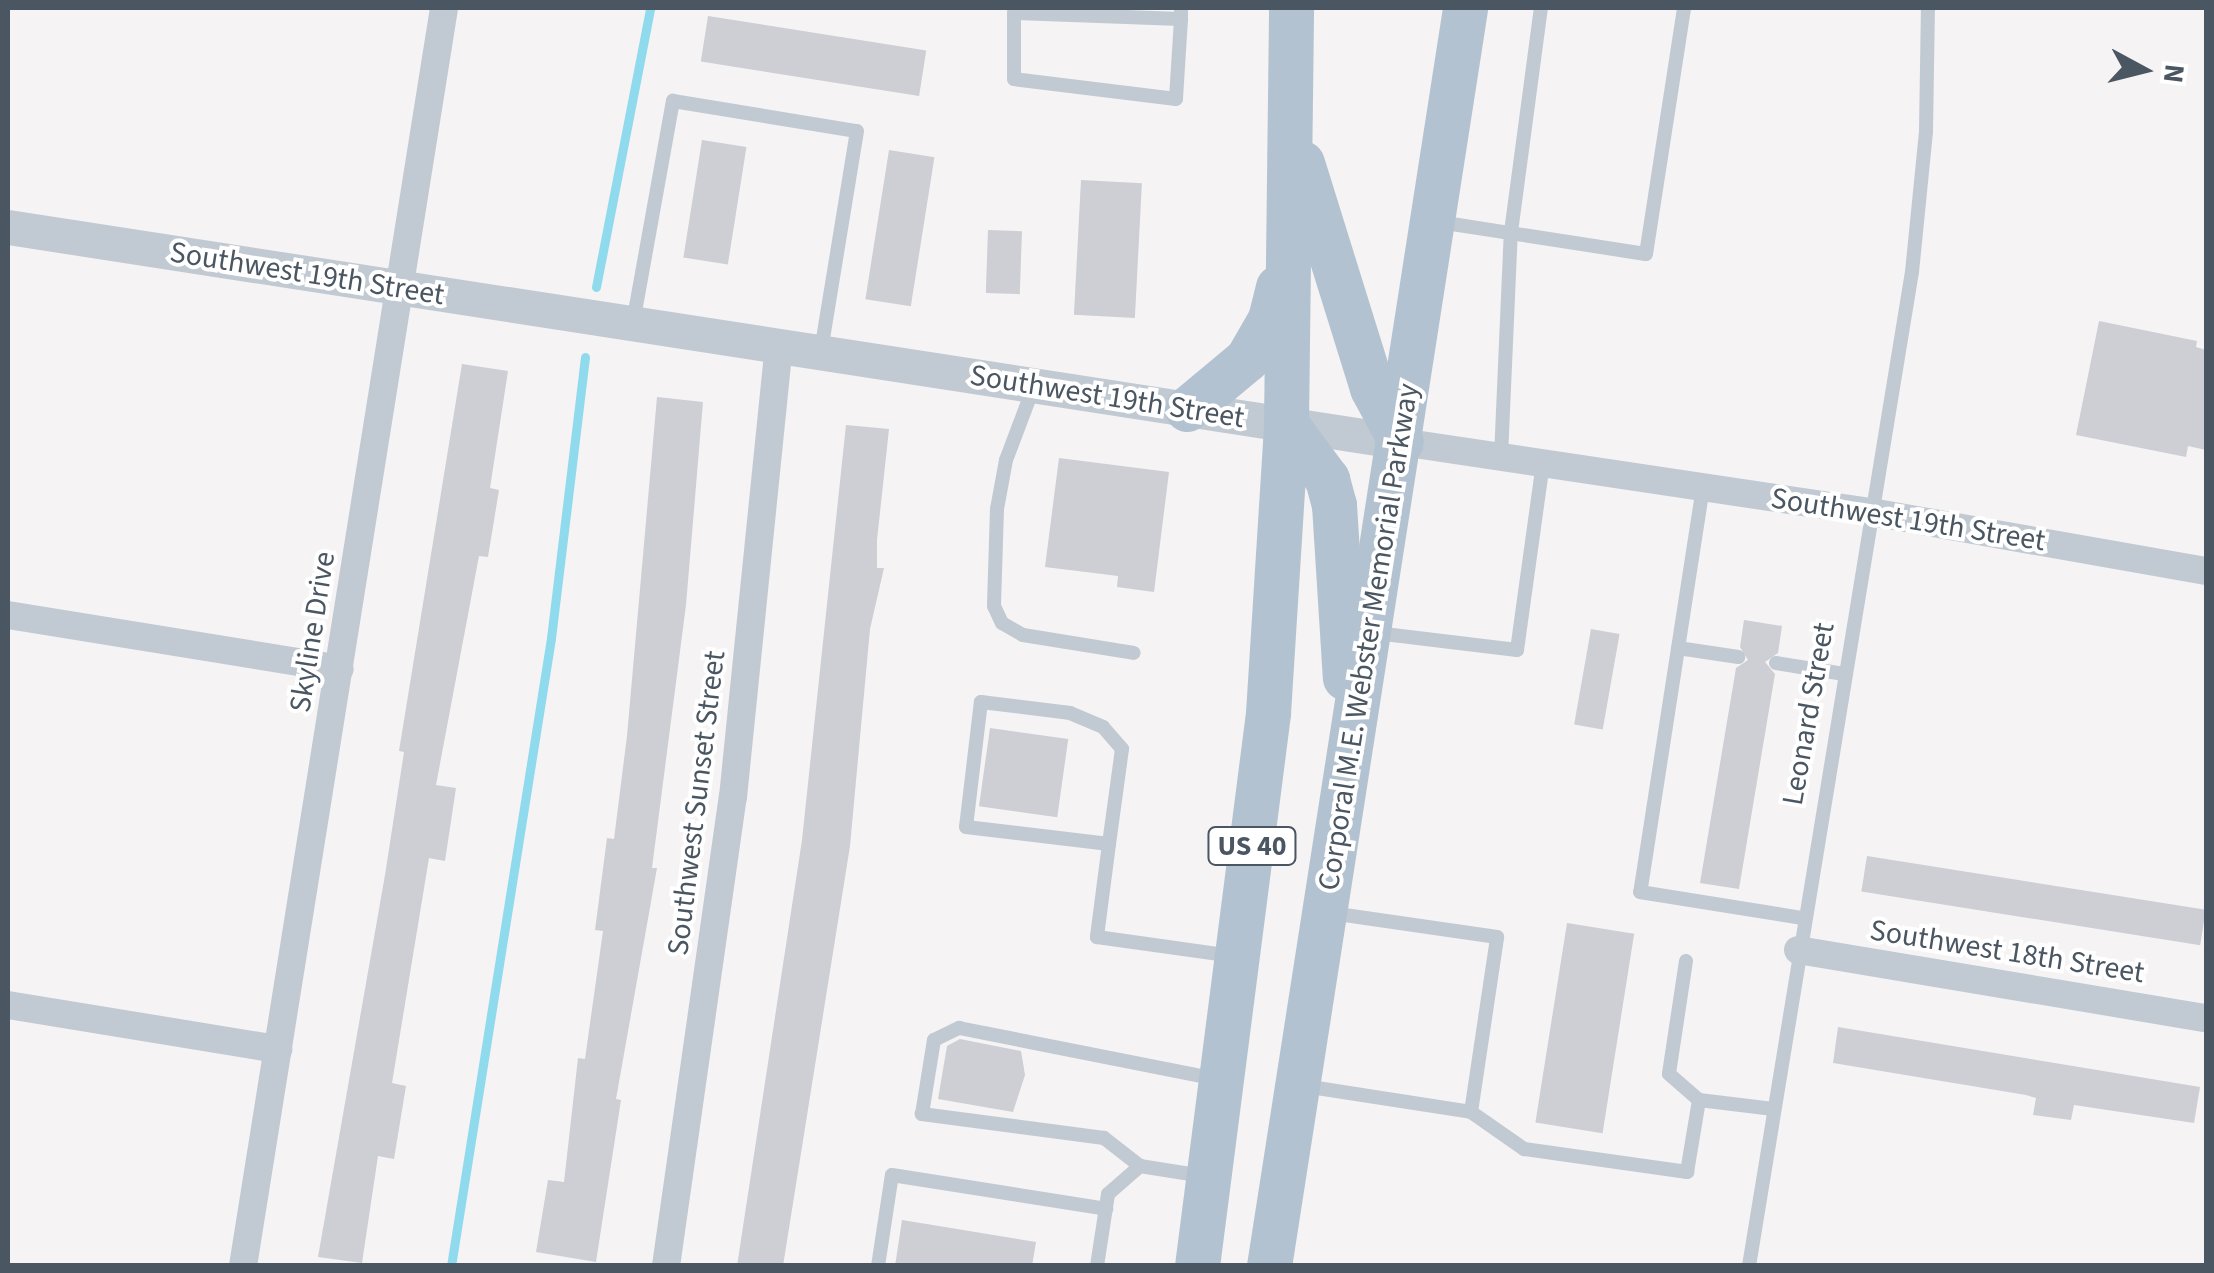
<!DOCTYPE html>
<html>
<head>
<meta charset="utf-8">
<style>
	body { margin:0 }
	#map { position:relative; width:2214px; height:1273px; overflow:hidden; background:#f5f3f3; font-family:"Source Sans 3",sans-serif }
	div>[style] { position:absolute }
	.stream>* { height:9px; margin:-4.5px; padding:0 4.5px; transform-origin:4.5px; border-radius:4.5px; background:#90daee }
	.building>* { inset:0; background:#cdcfd5; transform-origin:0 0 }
	.service>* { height:14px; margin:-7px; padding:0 7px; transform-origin:7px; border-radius:7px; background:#c1cad2 }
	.minor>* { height:28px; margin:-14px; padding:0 14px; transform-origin:14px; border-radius:14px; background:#c1cad2 }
	.tertiary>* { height:35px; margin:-17.5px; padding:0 17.5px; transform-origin:17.5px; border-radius:17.5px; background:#c1cad2 }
	.primary>* { height:45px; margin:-22.5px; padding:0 22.5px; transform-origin:22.5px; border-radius:22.5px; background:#b3c2d1 }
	span { translate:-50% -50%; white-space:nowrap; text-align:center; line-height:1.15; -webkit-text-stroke:8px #fff; paint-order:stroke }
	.shield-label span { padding:2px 8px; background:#fff; border:2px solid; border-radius:8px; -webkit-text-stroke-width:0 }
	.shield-label { font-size:28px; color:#4a5661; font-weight:700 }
	.street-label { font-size:30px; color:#4a5661 }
	.frame { position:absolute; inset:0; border:10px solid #4a5661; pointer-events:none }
	.north { position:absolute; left:2094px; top:20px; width:100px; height:100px; -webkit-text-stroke:8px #fff; paint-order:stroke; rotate:97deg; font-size:28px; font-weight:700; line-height:40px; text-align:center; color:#4a5661 }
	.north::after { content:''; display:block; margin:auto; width:35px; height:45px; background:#4a5661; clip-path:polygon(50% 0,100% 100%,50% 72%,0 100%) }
</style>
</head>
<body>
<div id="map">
	<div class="stream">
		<i style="left:596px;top:287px;width:284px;rotate:-79deg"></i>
		<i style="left:451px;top:1266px;width:636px;rotate:-80.95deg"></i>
		<i style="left:551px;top:638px;width:283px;rotate:-83.1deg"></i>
	</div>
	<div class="building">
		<i style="left:708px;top:16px;width:221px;height:46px;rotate:9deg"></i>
		<i style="left:702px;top:140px;width:45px;height:119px;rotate:9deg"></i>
		<i style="left:889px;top:150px;width:46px;height:151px;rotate:9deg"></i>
		<i style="left:1081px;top:180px;width:61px;height:135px;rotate:3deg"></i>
		<i style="left:988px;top:230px;width:34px;height:63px;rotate:2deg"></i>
		<i style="clip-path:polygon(2099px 321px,2197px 341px,2196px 347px,2206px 350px,2206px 450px,2188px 446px,2186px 457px,2076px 435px)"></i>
		<i style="clip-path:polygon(462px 364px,508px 371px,490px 488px,499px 490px,488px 557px,479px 556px,436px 785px,456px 788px,445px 861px,429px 858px,392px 1083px,406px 1086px,394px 1159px,378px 1156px,362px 1263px,318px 1257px,385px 875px,404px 752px,399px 751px)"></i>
		<i style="clip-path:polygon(657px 397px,703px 402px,686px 605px,652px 868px,657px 868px,616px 1099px,621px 1100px,596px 1262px,536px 1252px,548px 1180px,564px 1182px,578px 1058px,585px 1059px,603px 931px,595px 930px,607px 838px,614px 839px,627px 736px)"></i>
		<i style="clip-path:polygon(846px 425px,889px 429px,877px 540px,877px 568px,884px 568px,870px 629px,850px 846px,783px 1266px,737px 1266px,802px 840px)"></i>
		<i style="clip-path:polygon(1059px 458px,1169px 472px,1154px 592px,1117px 587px,1118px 576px,1045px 567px)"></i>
		<i style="clip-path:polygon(1744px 620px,1782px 626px,1778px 653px,1765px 662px,1775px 674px,1739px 889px,1700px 883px,1736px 668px,1748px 660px,1740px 647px)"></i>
		<i style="left:1591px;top:629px;width:29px;height:97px;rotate:10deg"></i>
		<i style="left:990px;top:728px;width:79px;height:79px;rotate:8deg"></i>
		<i style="left:1867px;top:856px;width:343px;height:36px;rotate:9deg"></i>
		<i style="left:1567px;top:923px;width:68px;height:202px;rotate:9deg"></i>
		<i style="clip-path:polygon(1838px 1027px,2200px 1087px,2194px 1123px,2074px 1105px,2071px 1120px,2033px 1115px,2036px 1098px,2026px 1095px,1833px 1063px)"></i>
		<i style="clip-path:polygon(960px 1039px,1021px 1051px,1025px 1075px,1013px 1112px,938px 1099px,947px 1046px)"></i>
		<i style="clip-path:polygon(902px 1220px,1036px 1242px,1032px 1266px,895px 1266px)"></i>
	</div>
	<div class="service">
		<i style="left:1181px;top:8px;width:11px;rotate:90deg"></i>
		<i style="left:1181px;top:19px;width:80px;rotate:93.6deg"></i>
		<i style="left:1176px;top:99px;width:163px;rotate:-173deg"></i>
		<i style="left:1014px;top:79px;width:66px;rotate:-90deg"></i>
		<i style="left:1014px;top:13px;width:167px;rotate:2.1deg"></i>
		<i style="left:1439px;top:222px;width:209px;rotate:8.8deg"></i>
		<i style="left:1646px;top:254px;width:249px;rotate:-81.2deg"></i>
		<i style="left:633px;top:323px;width:226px;rotate:-79.8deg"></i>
		<i style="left:673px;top:101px;width:186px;rotate:9.3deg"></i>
		<i style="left:857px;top:131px;width:222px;rotate:99.3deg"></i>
		<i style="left:1034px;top:386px;width:79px;rotate:110.7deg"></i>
		<i style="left:1006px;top:460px;width:50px;rotate:100.4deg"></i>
		<i style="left:997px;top:509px;width:97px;rotate:91.8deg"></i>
		<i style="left:994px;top:606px;width:19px;rotate:65deg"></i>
		<i style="left:1002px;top:623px;width:24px;rotate:30deg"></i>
		<i style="left:1023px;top:635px;width:112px;rotate:9.2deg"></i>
		<i style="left:1501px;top:457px;width:225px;rotate:-87.5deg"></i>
		<i style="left:1511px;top:232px;width:226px;rotate:-82.4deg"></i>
		<i style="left:1703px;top:487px;width:410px;rotate:98.8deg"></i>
		<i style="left:1640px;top:892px;width:165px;rotate:9.1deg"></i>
		<i style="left:1376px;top:633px;width:142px;rotate:6.9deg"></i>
		<i style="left:1517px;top:650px;width:189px;rotate:-82.1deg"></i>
		<i style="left:1678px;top:648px;width:61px;rotate:8.5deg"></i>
		<i style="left:1776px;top:663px;width:69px;rotate:9.2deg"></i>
		<i style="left:1109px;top:844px;width:144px;rotate:-173.2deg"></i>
		<i style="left:966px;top:827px;width:126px;rotate:-83.2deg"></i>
		<i style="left:981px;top:702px;width:90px;rotate:7deg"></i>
		<i style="left:1070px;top:713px;width:36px;rotate:23deg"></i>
		<i style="left:1103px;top:727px;width:29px;rotate:49deg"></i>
		<i style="left:1122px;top:749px;width:96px;rotate:97.8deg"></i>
		<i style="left:1109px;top:844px;width:94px;rotate:97.4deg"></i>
		<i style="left:1097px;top:937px;width:136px;rotate:8deg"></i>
		<i style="left:1686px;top:961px;width:114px;rotate:98.6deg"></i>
		<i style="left:1669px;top:1074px;width:40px;rotate:41deg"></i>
		<i style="left:1304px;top:1086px;width:169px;rotate:8.8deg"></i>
		<i style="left:1471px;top:1112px;width:177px;rotate:-81.5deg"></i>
		<i style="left:1497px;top:937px;width:168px;rotate:-171.8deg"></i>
		<i style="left:1471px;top:1112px;width:65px;rotate:34.9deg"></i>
		<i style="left:1524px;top:1149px;width:165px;rotate:8deg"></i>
		<i style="left:1687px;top:1172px;width:73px;rotate:-80.5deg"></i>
		<i style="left:1699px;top:1100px;width:75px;rotate:6.9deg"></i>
		<i style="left:1203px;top:1176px;width:64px;rotate:-171deg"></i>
		<i style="left:1140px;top:1166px;width:46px;rotate:-142.1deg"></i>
		<i style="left:1104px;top:1138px;width:184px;rotate:-172.5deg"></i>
		<i style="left:922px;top:1114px;width:75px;rotate:-80.8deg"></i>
		<i style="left:934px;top:1040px;width:28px;rotate:-26deg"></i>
		<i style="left:959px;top:1028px;width:263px;rotate:11.2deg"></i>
		<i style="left:878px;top:1266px;width:92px;rotate:-81.3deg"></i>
		<i style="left:892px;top:1175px;width:217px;rotate:9deg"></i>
		<i style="left:1097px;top:1266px;width:73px;rotate:-81.3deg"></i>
		<i style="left:1108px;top:1194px;width:43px;rotate:-41.2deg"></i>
		<i style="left:1749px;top:1266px;width:1007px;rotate:-80.69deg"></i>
		<i style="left:1912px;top:272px;width:142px;rotate:-84.3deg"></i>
		<i style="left:1926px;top:131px;width:123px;rotate:-89.1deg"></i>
	</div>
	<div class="minor">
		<i style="left:1401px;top:442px;width:475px;rotate:8.5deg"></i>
		<i style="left:1871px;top:512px;width:340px;rotate:10deg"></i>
		<i style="left:8px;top:615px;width:336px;rotate:9.2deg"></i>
		<i style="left:1798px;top:950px;width:414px;rotate:9.5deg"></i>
		<i style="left:8px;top:1005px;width:274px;rotate:9.3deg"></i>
		<i style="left:243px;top:1266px;width:1274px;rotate:-80.92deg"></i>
		<i style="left:666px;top:1266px;width:474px;rotate:-81.9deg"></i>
		<i style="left:733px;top:797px;width:453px;rotate:-84.2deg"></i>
	</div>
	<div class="tertiary">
		<i style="left:8px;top:227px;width:1409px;rotate:8.77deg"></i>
	</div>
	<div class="primary">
		<i style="left:1302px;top:163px;width:236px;rotate:72.7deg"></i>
		<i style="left:1372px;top:388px;width:61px;rotate:61.8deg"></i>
		<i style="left:1187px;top:409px;width:78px;rotate:-39.8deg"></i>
		<i style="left:1247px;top:359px;width:46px;rotate:-60.1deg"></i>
		<i style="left:1270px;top:319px;width:33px;rotate:-76deg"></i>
		<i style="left:1286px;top:424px;width:69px;rotate:53.3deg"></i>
		<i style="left:1327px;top:479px;width:27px;rotate:75deg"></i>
		<i style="left:1334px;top:505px;width:173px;rotate:86.4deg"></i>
		<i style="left:1197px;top:1266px;width:558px;rotate:-82.68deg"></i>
		<i style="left:1268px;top:713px;width:290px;rotate:-86.4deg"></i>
		<i style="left:1286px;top:424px;width:416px;rotate:-89.3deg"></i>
		<i style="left:1269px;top:1266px;width:1273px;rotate:-81.14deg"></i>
	</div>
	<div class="shield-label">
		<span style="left:1252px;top:846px">US 40</span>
	</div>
	<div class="street-label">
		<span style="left:307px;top:274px;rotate:9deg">Southwest 19th Street</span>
		<span style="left:1107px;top:397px;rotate:9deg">Southwest 19th Street</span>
		<span style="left:1908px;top:520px;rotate:9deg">Southwest 19th Street</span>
		<span style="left:313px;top:632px;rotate:-81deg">Skyline Drive</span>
		<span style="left:1369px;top:637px;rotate:-81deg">Corporal M.E. Webster Memorial Parkway</span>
		<span style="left:1809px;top:714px;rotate:-80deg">Leonard Street</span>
		<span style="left:697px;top:803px;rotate:-83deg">Southwest Sunset Street</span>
		<span style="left:2007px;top:952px;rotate:9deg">Southwest 18th Street</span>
	</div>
	<div class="frame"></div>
	<div class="north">N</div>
</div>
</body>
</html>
